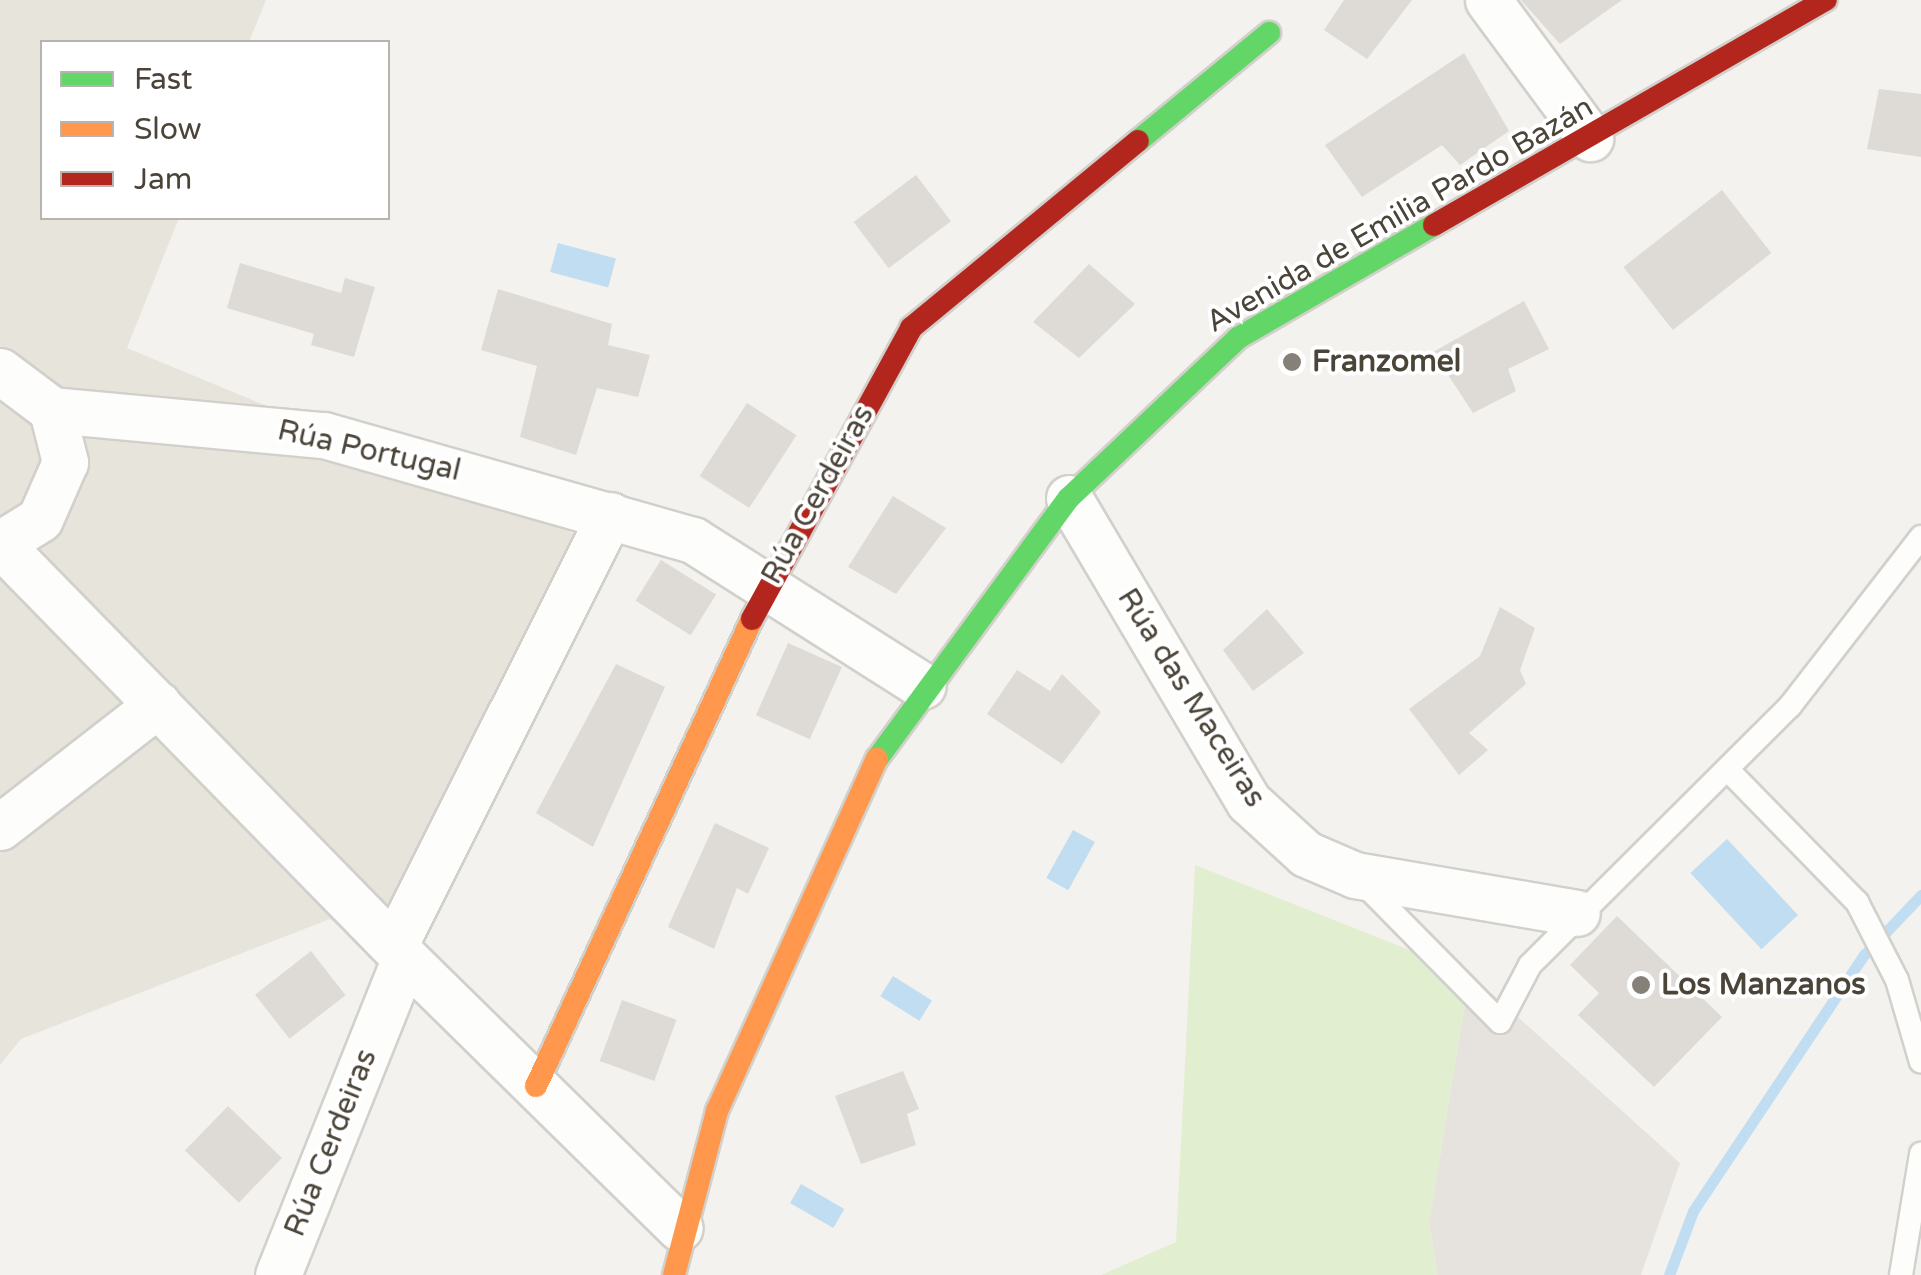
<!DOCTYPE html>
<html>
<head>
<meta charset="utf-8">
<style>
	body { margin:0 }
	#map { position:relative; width:1921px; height:1275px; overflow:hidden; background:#f4f2ee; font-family:"Varela Round",sans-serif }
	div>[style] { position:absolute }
	.residential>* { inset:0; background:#e7e4dc }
	.green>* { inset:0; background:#e1eecf }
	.parking>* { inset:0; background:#e6e3df }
	.water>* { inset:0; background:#c0ddf1; transform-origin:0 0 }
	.stream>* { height:11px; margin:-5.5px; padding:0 5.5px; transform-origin:5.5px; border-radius:5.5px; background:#c0ddf1 }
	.building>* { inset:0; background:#dedbd6; transform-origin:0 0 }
	.roads { filter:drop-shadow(2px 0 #d2d0cb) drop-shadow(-2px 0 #d2d0cb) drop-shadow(0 2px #d2d0cb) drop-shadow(0 -2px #d2d0cb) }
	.lane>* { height:22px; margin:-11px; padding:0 11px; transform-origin:11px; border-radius:11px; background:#fdfdfc }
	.street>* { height:45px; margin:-22.5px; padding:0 22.5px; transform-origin:22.5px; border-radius:22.5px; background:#fdfdfc }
	.fast>* { height:22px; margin:-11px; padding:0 11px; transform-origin:11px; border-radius:11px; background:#63d668 }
	.slow>* { height:22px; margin:-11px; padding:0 11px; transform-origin:11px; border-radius:11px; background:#ff974d }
	.jam>* { height:22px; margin:-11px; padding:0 11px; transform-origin:11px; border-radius:11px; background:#b3261e }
	.dots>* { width:28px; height:28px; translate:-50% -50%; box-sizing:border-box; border:5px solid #fff; border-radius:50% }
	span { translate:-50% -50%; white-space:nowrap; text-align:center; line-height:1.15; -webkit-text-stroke:8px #fff; paint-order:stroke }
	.street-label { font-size:30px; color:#4b4439 }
	.poi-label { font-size:30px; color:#4b4439; font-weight:700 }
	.left { translate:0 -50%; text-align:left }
	.legend { position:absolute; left:40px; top:40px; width:350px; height:180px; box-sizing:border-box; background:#fff; border:2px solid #b7b4b0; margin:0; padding:12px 18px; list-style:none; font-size:30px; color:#4b4439 }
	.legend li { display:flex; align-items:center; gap:20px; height:50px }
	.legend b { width:50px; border:2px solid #b7b4b0 }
</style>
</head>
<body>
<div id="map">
	<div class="residential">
		<i style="clip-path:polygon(0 0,266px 0,249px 42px,42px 42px,42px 218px,179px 218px,127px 348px,601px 545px,402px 965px,330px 919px,21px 1039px,0 1065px)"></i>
	</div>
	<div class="green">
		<i style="clip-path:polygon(1195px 865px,1470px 974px,1429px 1223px,1438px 1275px,1101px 1275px,1176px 1242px)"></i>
	</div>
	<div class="parking">
		<i style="clip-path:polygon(1470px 974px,1680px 1163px,1641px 1275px,1438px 1275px,1429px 1223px)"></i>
	</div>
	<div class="water">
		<i style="left:558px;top:243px;width:60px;height:30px;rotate:15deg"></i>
		<i style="left:1073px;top:830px;width:25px;height:55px;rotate:29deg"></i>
		<i style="left:1727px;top:839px;width:104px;height:50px;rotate:47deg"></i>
		<i style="left:893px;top:976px;width:46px;height:24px;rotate:32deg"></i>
		<i style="left:801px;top:1184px;width:50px;height:22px;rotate:30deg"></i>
	</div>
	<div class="stream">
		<i style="left:1669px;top:1275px;width:68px;rotate:-69.4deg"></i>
		<i style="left:1693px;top:1211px;width:308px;rotate:-56.3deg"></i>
		<i style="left:1864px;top:955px;width:83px;rotate:-46.5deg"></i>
	</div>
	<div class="building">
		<i style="clip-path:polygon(1344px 0,1412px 0,1367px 59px,1324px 30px)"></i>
		<i style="clip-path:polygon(1521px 0,1622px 0,1560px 44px)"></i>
		<i style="clip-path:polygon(1464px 53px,1509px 131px,1460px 165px,1442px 145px,1362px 197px,1325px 145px)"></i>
		<i style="clip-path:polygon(1879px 89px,1921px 94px,1921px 157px,1867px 149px)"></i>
		<i style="left:916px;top:175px;width:58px;height:78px;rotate:53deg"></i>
		<i style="left:1722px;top:190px;width:80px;height:125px;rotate:52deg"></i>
		<i style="clip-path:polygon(240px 263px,341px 293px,345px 278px,375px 287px,354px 357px,311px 345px,314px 334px,227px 308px)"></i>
		<i style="clip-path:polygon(1089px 264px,1135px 304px,1079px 358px,1033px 322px)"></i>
		<i style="clip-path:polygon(498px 289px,612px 324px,608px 345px,650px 355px,638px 397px,597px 388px,576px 455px,520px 437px,537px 366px,481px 350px)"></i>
		<i style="clip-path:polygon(1524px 301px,1549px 349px,1508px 369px,1516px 391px,1473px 413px,1433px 352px)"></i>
		<i style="left:747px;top:403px;width:59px;height:87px;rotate:33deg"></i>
		<i style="clip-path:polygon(893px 496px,946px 528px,896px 594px,848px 567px)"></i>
		<i style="left:661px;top:560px;width:65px;height:48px;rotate:32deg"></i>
		<i style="clip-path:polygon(1500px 607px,1535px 628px,1520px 670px,1526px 684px,1469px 733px,1488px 750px,1459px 775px,1409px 709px,1480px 656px)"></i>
		<i style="clip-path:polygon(1267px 609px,1304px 653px,1253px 691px,1223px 650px)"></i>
		<i style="left:788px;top:643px;width:59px;height:79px;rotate:24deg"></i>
		<i style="clip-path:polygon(616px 664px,665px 687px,593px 847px,536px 813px)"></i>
		<i style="clip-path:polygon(1017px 670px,1050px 691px,1062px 674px,1101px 712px,1062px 764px,987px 714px)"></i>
		<i style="clip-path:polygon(715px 823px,769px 848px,748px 894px,737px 888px,714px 949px,668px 927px)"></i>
		<i style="clip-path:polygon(1617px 916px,1722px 1017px,1654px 1087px,1578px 1015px,1599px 993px,1570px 965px)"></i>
		<i style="left:311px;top:951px;width:56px;height:71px;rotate:52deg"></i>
		<i style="left:622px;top:1000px;width:58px;height:65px;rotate:20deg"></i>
		<i style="clip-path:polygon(903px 1071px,919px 1109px,907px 1114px,916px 1145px,861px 1164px,835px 1096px)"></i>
		<i style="left:228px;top:1106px;width:75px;height:62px;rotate:44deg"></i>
	</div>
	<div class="roads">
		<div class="lane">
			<i style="left:1728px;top:770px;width:185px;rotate:45.7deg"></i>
			<i style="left:1857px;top:902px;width:88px;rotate:62.9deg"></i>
			<i style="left:1897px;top:980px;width:85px;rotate:73.7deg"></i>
			<i style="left:1361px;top:881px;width:198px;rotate:45.4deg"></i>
			<i style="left:1500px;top:1022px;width:64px;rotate:-62.2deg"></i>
			<i style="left:1530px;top:965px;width:367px;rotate:-44.9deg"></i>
			<i style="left:1790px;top:706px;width:214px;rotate:-52.2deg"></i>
			<i style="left:1901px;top:1275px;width:123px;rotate:-80.6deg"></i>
		</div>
		<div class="street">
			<i style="left:1488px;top:0;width:172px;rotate:53.5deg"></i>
			<i style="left:0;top:371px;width:65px;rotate:36.9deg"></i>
			<i style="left:52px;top:410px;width:54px;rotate:76deg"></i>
			<i style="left:65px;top:462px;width:62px;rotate:113.7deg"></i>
			<i style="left:40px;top:519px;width:47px;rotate:148deg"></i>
			<i style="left:0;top:544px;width:579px;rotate:45.63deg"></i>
			<i style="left:52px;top:410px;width:273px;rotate:5.3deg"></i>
			<i style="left:324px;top:435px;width:384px;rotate:15.9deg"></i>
			<i style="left:693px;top:540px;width:272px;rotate:32.4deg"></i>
			<i style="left:1069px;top:498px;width:353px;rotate:59.4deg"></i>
			<i style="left:1249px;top:802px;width:77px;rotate:42.4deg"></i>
			<i style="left:1306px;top:854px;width:53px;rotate:23.2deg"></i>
			<i style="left:1355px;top:875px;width:225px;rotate:9.7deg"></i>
			<i style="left:0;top:827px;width:200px;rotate:-37.9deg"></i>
			<i style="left:394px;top:946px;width:482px;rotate:-63.4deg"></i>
			<i style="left:278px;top:1275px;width:341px;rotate:-68.2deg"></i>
			<i style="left:405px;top:958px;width:385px;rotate:44.5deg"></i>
		</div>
		<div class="fast">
			<i style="left:1138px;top:141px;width:170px;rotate:-39.5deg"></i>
			<i style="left:877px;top:759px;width:324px;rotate:-53.7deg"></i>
			<i style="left:1069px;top:498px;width:233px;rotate:-43.4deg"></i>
			<i style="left:1238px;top:338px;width:226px;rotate:-30deg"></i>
		</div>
		<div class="slow">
			<i style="left:536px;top:1086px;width:515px;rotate:-65.18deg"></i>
			<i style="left:674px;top:1275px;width:170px;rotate:-75.3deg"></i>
			<i style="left:717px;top:1111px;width:387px;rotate:-65.6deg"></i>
		</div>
		<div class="jam">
			<i style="left:1434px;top:225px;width:452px;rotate:-29.9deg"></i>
			<i style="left:752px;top:619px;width:332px;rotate:-61.3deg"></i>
			<i style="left:911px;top:328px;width:294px;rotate:-39.5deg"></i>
		</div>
	</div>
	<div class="dots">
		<i style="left:1292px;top:362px;background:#868178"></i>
		<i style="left:1641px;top:985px;background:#868178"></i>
	</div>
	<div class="street-label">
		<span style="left:1400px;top:215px;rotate:-30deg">Avenida de Emilia Pardo Bazán</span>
		<span style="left:369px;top:451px;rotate:13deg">Rúa Portugal</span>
		<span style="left:818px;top:495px;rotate:-61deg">Rúa Cerdeiras</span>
		<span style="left:1191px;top:698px;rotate:58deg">Rúa das Maceiras</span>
		<span style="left:331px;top:1143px;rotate:-68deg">Rúa Cerdeiras</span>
	</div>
	<div class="poi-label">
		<span class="left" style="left:1312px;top:362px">Franzomel</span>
		<span class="left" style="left:1661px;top:985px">Los Manzanos</span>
	</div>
	<ul class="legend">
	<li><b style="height:12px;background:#63d668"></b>Fast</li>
	<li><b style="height:12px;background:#ff974d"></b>Slow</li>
	<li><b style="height:12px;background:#b3261e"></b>Jam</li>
	</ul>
</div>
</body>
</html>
